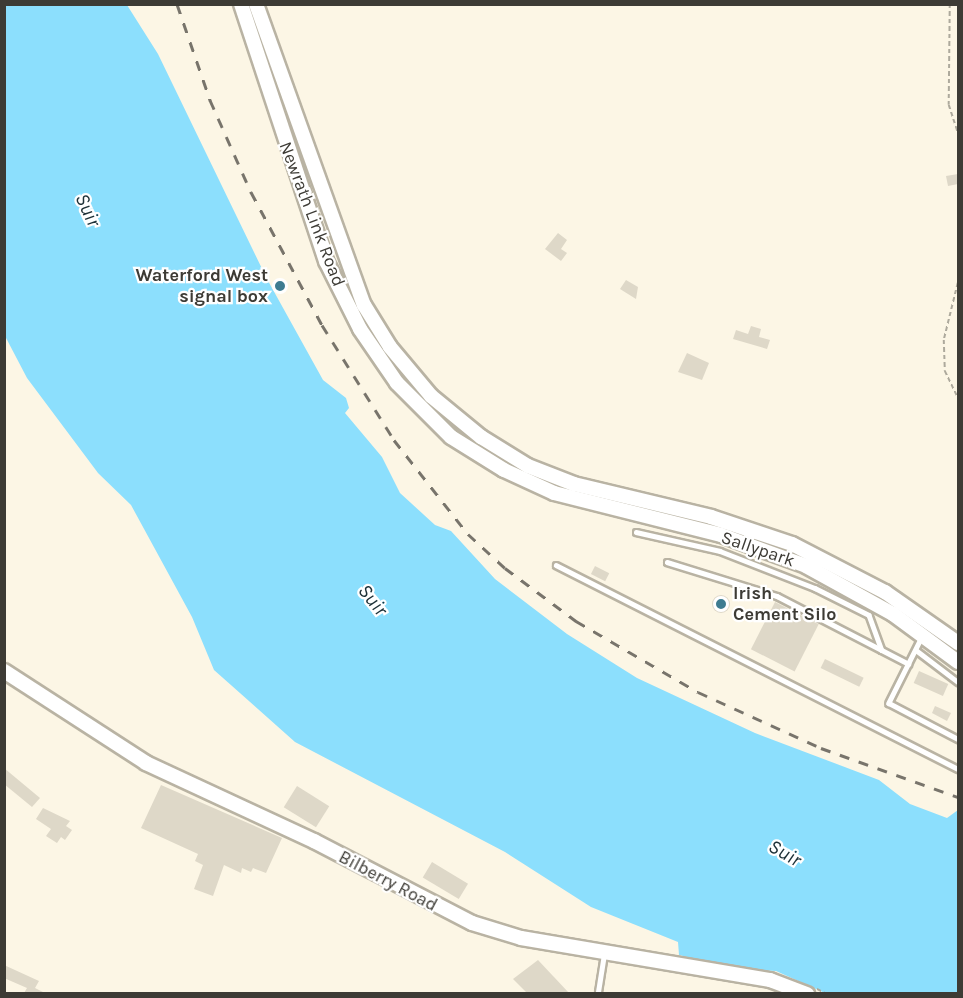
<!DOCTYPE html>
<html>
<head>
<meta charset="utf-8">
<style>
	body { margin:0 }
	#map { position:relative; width:963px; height:998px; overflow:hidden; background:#fcf6e5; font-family:Karla,sans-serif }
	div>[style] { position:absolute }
	.water>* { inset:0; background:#8cdffd }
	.building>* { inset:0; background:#ded8c8; transform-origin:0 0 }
	.round { border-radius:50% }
	.path>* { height:1.5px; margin-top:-0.75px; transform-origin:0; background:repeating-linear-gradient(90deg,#ada99c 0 4.5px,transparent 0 7.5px) }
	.roads { filter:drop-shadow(2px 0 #b9b3a3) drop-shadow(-2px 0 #b9b3a3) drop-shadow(0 2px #b9b3a3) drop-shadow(0 -2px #b9b3a3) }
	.lane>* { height:4.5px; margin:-2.25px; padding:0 2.25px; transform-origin:2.25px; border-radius:2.25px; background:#fff }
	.secondary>* { height:14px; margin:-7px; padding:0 7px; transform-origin:7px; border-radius:7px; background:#fff }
	.rail>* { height:3px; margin-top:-1.5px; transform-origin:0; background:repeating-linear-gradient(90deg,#78746b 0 10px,transparent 0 20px) }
	.dots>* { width:16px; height:16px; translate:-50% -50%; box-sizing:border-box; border:3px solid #fff; border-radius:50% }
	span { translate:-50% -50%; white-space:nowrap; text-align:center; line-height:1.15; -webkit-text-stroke:4.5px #fff; paint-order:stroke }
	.street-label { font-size:18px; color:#3d3b35 }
	.poi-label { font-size:18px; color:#3d3b35; font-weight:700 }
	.right { translate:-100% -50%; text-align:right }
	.left { translate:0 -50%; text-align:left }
	.water-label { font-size:20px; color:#1c3037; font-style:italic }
	.frame { position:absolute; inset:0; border:6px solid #3d3b35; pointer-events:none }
</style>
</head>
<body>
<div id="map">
	<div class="water">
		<i style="clip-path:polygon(4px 5px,127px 5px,158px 54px,267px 279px,323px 380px,346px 398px,349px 408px,345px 413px,382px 457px,400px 493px,435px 525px,451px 531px,495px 579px,567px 634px,637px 678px,755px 733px,879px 780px,910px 804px,947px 818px,958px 810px,958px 993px,825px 993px,776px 971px,737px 969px,679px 955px,678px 942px,591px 907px,505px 852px,295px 742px,214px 670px,192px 617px,131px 505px,98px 473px,27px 378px,5px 336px)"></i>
	</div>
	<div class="building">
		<i style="clip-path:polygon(958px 174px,958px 184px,948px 186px,946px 176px)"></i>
		<i style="clip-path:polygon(558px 233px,567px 240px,561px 249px,567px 253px,561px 261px,545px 249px)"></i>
		<i style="clip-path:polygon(626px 280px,638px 287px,636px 299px,620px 289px)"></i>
		<i style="clip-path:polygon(751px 326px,761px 329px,759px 337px,770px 340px,767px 349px,733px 339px,736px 330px,748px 334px)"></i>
		<i style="clip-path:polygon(687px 353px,709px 363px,702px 380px,678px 372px)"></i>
		<i style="left:595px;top:566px;width:16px;height:9px;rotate:27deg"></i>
		<i class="round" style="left:712px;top:595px;width:18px;height:18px"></i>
		<i style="left:775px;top:602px;width:49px;height:53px;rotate:27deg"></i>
		<i style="left:825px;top:659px;width:43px;height:10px;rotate:26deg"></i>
		<i style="left:919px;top:671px;width:32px;height:13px;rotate:24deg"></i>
		<i style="clip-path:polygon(935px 706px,951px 713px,947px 721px,932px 713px)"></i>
		<i style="clip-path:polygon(4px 768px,40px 798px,32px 807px,4px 784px)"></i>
		<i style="clip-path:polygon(161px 785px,282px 838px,266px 873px,253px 868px,251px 872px,242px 868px,241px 873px,224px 865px,213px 896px,194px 889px,203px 865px,195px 861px,198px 854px,141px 828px)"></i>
		<i style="left:297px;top:786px;width:38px;height:25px;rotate:32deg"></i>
		<i style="clip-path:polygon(43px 808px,70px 821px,66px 826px,72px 830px,65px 840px,61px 837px,57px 843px,46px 836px,51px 829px,36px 819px)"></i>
		<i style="left:432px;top:862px;width:42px;height:18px;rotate:31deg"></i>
		<i style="clip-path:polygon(538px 960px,569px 993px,527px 993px,513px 979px)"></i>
		<i style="clip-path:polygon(4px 965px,39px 981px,35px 988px,45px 993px,24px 993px,27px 988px,4px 978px)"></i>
	</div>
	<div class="path">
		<i style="left:950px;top:4px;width:101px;rotate:90.6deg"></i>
		<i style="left:949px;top:105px;width:28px;rotate:72deg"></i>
		<i style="left:958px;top:283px;width:59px;rotate:103.8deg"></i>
		<i style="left:944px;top:340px;width:31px;rotate:88deg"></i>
		<i style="left:945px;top:371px;width:30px;rotate:64deg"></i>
		<i style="left:817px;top:989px;width:11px;rotate:27deg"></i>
	</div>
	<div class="roads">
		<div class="lane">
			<i style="left:636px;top:532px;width:86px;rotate:12.7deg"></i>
			<i style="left:720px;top:551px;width:102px;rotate:21.3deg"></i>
			<i style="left:815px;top:588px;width:60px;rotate:26.6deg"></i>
			<i style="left:869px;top:615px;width:37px;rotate:70deg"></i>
			<i style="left:667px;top:562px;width:115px;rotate:17.2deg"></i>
			<i style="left:777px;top:596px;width:148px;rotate:27.3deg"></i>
			<i style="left:556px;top:565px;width:451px;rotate:26.9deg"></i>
			<i style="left:921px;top:639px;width:72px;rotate:116.6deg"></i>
			<i style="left:889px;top:703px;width:78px;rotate:27.6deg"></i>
			<i style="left:916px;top:650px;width:53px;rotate:37.3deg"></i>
			<i style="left:598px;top:992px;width:39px;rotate:-81deg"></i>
		</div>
		<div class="secondary">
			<i style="left:241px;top:4px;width:271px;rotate:71.7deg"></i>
			<i style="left:326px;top:261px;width:76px;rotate:63.4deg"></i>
			<i style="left:360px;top:329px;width:65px;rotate:55.6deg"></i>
			<i style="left:397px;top:383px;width:76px;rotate:45deg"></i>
			<i style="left:451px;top:437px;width:62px;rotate:31.9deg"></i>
			<i style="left:504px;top:470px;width:55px;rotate:24.7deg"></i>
			<i style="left:554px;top:493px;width:172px;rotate:14.1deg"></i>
			<i style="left:721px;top:535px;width:90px;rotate:20deg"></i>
			<i style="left:806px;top:566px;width:99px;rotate:28.9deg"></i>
			<i style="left:893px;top:614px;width:81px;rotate:36.4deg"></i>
			<i style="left:256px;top:4px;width:320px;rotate:70.3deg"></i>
			<i style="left:364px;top:305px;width:49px;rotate:58.2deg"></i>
			<i style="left:390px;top:347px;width:64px;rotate:50.1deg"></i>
			<i style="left:431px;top:396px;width:65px;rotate:39.4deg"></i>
			<i style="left:481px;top:437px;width:55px;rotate:31.7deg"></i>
			<i style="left:528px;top:466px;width:49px;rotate:21.4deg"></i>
			<i style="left:574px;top:484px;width:141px;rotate:13.5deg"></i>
			<i style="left:711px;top:517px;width:85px;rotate:18.4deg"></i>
			<i style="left:792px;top:544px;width:105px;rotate:27.3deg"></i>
			<i style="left:885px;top:592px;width:89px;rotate:34.9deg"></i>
			<i style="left:4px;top:671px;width:169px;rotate:32.9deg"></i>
			<i style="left:146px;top:763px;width:185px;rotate:24.9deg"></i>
			<i style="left:314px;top:841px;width:178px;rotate:27.4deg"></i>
			<i style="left:472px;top:923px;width:51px;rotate:17deg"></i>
			<i style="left:521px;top:938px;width:253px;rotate:9.6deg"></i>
			<i style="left:770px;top:980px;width:40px;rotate:21deg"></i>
		</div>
	</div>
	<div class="rail">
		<i style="left:177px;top:4px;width:102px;rotate:71deg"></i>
		<i style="left:210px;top:100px;width:101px;rotate:66deg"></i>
		<i style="left:251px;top:192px;width:151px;rotate:61.9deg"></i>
		<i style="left:322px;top:325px;width:136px;rotate:57.9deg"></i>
		<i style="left:394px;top:440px;width:120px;rotate:51.8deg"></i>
		<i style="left:468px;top:534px;width:50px;rotate:42.6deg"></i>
		<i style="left:505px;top:568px;width:89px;rotate:36.7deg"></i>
		<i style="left:576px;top:621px;width:141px;rotate:30.2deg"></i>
		<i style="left:698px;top:692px;width:135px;rotate:24.5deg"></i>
		<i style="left:821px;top:748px;width:145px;rotate:19.7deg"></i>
	</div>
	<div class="dots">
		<i style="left:280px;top:286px;background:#3e7c91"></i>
		<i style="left:721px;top:604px;background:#3e7c91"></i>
	</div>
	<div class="street-label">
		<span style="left:312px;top:214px;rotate:69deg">Newrath Link Road</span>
		<span style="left:758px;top:549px;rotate:19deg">Sallypark</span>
		<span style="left:388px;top:881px;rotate:28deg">Bilberry Road</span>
	</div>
	<div class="poi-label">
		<span class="right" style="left:268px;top:286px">Waterford West<br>signal box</span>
		<span class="left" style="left:733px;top:604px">Irish<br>Cement Silo</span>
	</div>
	<div class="water-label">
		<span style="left:88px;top:210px;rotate:65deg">Suir</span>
		<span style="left:373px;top:600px;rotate:51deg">Suir</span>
		<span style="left:785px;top:853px;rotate:30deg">Suir</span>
	</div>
	<div class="frame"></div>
</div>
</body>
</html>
